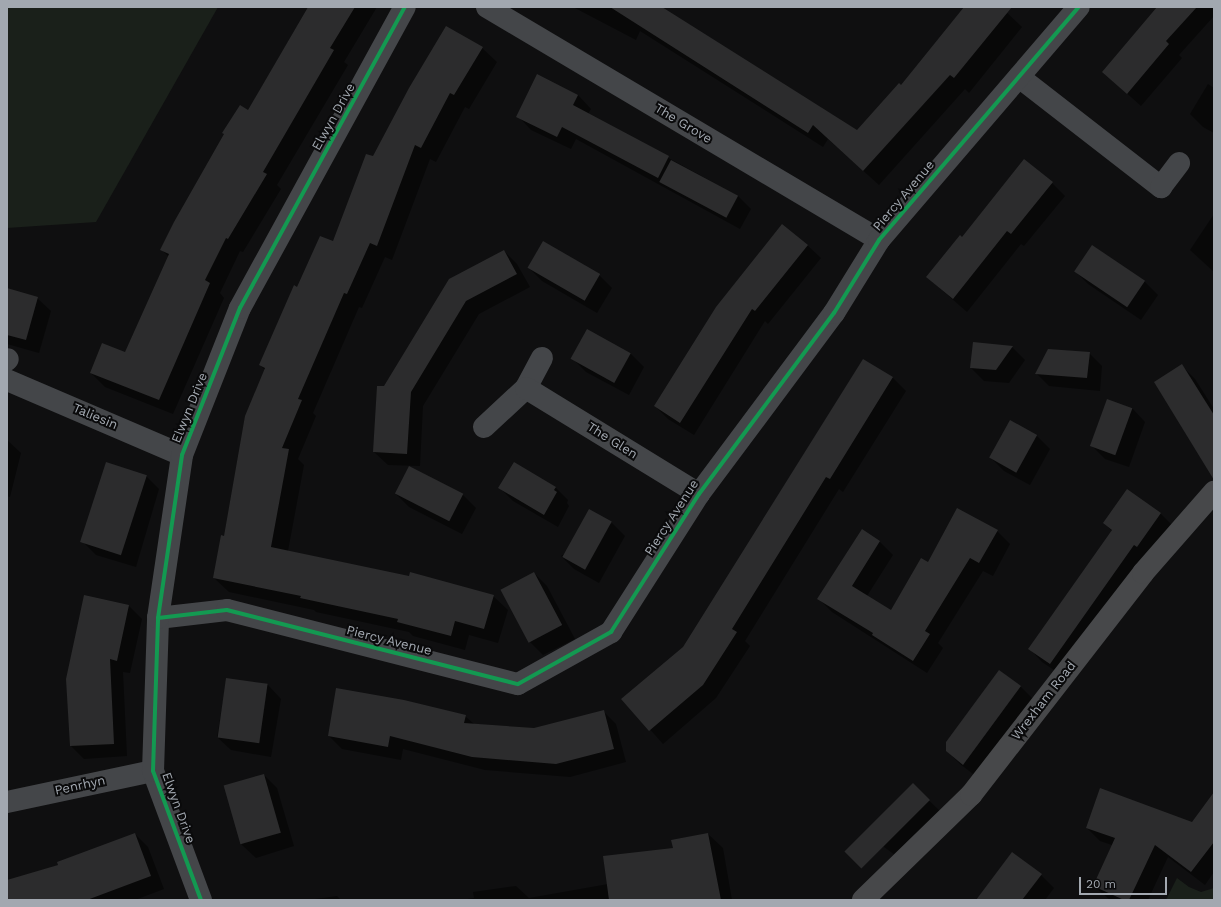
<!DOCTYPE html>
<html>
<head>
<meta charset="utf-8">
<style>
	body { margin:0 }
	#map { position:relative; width:1221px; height:907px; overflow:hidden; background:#0f0f10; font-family:"Work Sans",sans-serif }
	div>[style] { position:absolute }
	.green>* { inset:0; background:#1a201a }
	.shadow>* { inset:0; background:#0007 }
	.building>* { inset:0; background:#2c2c2d; transform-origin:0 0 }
	.minor>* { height:22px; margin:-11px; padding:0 11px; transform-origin:11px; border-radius:11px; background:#444649 }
	.major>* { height:22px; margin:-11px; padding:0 11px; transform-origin:11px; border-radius:11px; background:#47484a }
	.cycleway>* { height:4px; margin:-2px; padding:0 2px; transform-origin:2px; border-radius:2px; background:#139951 }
	span { translate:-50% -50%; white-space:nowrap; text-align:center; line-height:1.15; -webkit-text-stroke:4px #0a0a0b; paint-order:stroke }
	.street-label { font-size:13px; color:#a2a8b0 }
	.frame { position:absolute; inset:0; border:8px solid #a2a8b0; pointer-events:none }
	.scale { position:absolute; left:1079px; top:877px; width:88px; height:18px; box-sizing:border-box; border:2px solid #a2a8b0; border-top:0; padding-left:5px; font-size:12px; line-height:14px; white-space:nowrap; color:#a2a8b0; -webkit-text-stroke:3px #0a0a0b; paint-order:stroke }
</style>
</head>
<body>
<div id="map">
	<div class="green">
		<i style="clip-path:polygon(7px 7px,218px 7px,96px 222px,7px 228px)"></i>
		<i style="clip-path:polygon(1177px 878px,1189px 887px,1201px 892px,1214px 888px,1214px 900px,1166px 900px)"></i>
	</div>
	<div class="shadow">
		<i style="clip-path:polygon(308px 7px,377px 7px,344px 62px,348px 65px,277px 185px,281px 189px,243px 252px,240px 251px,220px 293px,224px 298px,173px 414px,105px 387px,91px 373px,125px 353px,169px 257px,161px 249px,248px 111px)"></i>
		<i style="clip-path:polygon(573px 7px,660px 7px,857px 132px,901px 86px,965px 7px,1001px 7px,1022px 27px,969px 93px,965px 89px,879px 185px,828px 139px,823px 147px,640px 31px,636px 40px)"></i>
		<i style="clip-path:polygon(1159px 7px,1214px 7px,1214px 16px,1179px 55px,1182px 58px,1141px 106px,1103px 72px)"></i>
		<i style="clip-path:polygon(482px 48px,497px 62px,469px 109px,465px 107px,436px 162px,430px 159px,392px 260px,385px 257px,362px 308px,359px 307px,313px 413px,316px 416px,298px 459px,304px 465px,288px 551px,493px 596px,508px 610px,498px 643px,469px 635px,465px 650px,413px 636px,409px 632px,316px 612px,314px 610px,229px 592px,214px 578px,266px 371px,260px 365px,298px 288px,333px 242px,374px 158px)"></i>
		<i style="clip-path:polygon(1208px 84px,1214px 88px,1214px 133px,1203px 127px,1190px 114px)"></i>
		<i style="clip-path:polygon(578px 95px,591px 109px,588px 114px,738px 196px,751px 209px,740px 229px,576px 139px,571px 149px,531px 130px,518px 116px)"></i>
		<i style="clip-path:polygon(1052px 183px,1065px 196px,1024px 246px,1021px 244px,967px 312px,927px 277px,962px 238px)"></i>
		<i style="clip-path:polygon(1214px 214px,1214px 272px,1190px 250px)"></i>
		<i style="clip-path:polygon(807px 245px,821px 258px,768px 324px,765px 321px,694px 435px,668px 419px,655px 406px)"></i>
		<i style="clip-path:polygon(1092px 246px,1145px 282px,1158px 295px,1141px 320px,1088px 284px,1075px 271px)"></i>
		<i style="clip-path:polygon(504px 251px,517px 264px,530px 287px,479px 314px,423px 406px,420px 466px,388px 465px,374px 452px,385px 387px)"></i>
		<i style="clip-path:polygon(529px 268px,599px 275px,612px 288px,597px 313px,542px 281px)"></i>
		<i style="clip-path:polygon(7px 289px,37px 298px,51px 311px,39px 353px,7px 344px)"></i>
		<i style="clip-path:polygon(588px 331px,631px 354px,644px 367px,629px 395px,586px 372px,573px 359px)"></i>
		<i style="clip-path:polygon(1012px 347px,1025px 360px,1009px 383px,984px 381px,971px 368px)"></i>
		<i style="clip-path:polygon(1089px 353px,1102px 366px,1100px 391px,1049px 386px,1036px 373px)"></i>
		<i style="clip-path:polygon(863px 360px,893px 378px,906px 391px,843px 492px,839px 489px,745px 641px,750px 646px,716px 698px,663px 744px,623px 699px,684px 648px)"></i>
		<i style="clip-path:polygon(1182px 366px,1195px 379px,1214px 409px,1214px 471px)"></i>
		<i style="clip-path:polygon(1132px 408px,1145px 422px,1129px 467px,1105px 459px,1092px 446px)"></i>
		<i style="clip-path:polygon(1037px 436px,1050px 449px,1030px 485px,1004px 471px,991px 458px)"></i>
		<i style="clip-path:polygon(7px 440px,21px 453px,10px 497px,7px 496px)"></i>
		<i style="clip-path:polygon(410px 467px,463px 495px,476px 508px,462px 534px,409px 507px,396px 494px)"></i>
		<i style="clip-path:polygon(146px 476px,159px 489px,136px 567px,96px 555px,83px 542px)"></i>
		<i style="clip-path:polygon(555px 487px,568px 500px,567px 503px,569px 506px,558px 527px,513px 501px,500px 488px)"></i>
		<i style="clip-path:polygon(1160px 513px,1173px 526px,1063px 676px,1042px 662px,1029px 648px,1112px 531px,1104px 523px)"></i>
		<i style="clip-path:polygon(612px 523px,625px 536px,599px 583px,574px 569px,561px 556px)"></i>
		<i style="clip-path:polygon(862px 531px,880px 542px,893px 555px,867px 596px,891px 611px,928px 564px,997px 531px,1010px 544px,993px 576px,983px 571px,938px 643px,943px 648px,927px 673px,832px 612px,819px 599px)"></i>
		<i style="clip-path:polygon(534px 573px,547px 586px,575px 639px,543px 655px,530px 642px)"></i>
		<i style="clip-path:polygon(129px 606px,142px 619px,130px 673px,123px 672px,127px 756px,84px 759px,71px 746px)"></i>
		<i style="clip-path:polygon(999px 671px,1021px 687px,1034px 700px,977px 777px,960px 764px,947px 751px)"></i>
		<i style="clip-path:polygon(227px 679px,268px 685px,281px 699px,271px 757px,231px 750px,217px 737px)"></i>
		<i style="clip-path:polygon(603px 711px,616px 724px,626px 762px,570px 777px,485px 770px,403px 749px,401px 760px,342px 749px,329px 736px,465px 716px,474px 724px,534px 729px)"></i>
		<i style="clip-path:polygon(264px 775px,277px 788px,294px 846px,256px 858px,242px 845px,225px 787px)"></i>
		<i style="clip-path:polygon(913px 785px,943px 814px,899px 858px,880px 844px)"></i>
		<i style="clip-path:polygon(1214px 794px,1214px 872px,1205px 885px,1168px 857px,1148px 900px,1110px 900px,1094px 886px,1112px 845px,1100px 841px,1087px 828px,1192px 823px)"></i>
		<i style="clip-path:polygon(135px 834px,148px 847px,164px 889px,135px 900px,7px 900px,7px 881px,59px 865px)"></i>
		<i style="clip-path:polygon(708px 834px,723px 848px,732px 900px,461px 900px,474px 898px,473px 892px,516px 886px,529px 898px,608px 884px,674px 849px)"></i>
		<i style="clip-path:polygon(1041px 875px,1054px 888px,1045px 900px,977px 900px)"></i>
		<i style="clip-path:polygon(337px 896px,341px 900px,308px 900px)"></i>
	</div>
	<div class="building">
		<i style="clip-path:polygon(308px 7px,355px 7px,330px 48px,334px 50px,263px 172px,267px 174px,228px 239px,226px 238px,205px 280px,210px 283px,159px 400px,90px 373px,102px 343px,125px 352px,169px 254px,160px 250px,174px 222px,224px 134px,222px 133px,240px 105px,248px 110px)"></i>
		<i style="clip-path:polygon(610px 7px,662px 7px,857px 130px,899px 83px,901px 85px,964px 7px,1012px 7px,954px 78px,950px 75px,863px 171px,813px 125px,808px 133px)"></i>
		<i style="clip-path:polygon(1157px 7px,1197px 7px,1166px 41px,1169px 44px,1127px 94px,1102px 72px)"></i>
		<i style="clip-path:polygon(446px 26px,483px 47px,454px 95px,450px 93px,421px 148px,415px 145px,377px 246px,370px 243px,347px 294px,344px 293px,298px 399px,302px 400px,282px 448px,289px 449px,271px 547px,409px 576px,410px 572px,494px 595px,484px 629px,455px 621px,451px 636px,397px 622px,398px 619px,300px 598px,301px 596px,213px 578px,221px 535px,224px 536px,245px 416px,265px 368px,259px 365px,294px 285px,297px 287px,320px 236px,333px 241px,366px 154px,373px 156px,409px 88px)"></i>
		<i style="clip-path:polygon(537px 74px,578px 95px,573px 105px,669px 156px,658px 178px,562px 127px,557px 137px,516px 117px)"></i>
		<i style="clip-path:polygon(1024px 159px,1053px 182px,1011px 234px,1007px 231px,953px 299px,926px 277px,960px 235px,962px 237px)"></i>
		<i style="left:671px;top:160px;width:76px;height:25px;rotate:28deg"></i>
		<i style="clip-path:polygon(782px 224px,808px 245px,755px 311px,752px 309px,680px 423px,654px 406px,716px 307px)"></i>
		<i style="left:543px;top:241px;width:66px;height:31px;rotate:30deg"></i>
		<i style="left:1092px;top:245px;width:64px;height:32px;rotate:34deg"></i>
		<i style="clip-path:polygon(504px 250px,517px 274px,466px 301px,411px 392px,407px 454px,373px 452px,377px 386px,384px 386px,449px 279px)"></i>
		<i style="clip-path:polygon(7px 288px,38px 297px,26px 340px,7px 335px)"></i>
		<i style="left:587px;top:329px;width:50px;height:34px;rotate:29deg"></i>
		<i style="clip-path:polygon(973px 342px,1013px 346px,996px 370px,970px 368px)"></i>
		<i style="clip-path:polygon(1048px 349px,1090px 352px,1087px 378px,1035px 374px)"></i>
		<i style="clip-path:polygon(863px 359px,893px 377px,830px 479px,826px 477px,732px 629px,737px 632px,703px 685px,649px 731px,621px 699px,683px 647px)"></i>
		<i style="clip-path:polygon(1182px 364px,1214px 415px,1214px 480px,1154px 382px)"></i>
		<i style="left:1107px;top:399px;width:27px;height:50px;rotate:20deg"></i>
		<i style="left:1010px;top:420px;width:31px;height:43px;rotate:29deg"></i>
		<i style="left:106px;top:462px;width:43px;height:84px;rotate:18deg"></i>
		<i style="clip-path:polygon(514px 462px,556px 487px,554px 490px,557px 492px,544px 515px,498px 488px)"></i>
		<i style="left:409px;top:466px;width:61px;height:31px;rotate:27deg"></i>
		<i style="clip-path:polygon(1127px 489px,1161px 513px,1137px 547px,1134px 545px,1050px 664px,1028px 649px,1112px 530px,1103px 523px)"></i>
		<i style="clip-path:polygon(957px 508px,998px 530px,979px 563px,970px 558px,925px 631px,930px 634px,913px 661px,872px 635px,873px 633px,817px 599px,862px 529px,880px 541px,852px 586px,891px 610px,921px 558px,928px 562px)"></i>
		<i style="left:589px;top:509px;width:26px;height:55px;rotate:29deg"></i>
		<i style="left:534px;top:572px;width:60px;height:38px;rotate:62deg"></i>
		<i style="clip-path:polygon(84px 595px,129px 605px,117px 661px,110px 659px,114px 744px,70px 746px,66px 679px)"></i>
		<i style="clip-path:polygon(999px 670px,1021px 686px,963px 765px,946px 751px,946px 742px)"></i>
		<i style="left:226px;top:678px;width:42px;height:60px;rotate:8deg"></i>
		<i style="clip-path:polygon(336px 688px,404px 700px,466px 715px,464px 723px,534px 728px,604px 710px,614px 749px,556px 764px,472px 757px,390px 736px,388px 747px,328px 736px)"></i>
		<i style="left:264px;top:774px;width:61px;height:42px;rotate:74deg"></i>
		<i style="left:913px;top:783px;width:24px;height:97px;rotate:45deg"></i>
		<i style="clip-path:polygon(1100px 788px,1192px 822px,1214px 792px,1214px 842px,1191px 872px,1155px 845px,1129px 900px,1124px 900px,1093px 886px,1115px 838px,1086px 828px)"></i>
		<i style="clip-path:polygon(135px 833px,151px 876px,87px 900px,7px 900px,7px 880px,58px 865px,57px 862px)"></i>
		<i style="clip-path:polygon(708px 833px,721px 900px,609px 900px,603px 856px,673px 848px,671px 840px)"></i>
		<i style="clip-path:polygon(1012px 852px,1042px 874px,1022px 900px,976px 900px)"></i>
	</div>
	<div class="minor">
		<i style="left:487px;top:7px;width:456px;rotate:30.7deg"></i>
		<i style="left:1019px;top:77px;width:180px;rotate:37.8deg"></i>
		<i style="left:1161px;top:187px;width:30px;rotate:-53deg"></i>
		<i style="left:7px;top:360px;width:1px;rotate:-45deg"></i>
		<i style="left:7px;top:380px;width:190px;rotate:23.2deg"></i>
		<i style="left:526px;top:388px;width:34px;rotate:-62deg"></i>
		<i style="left:484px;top:427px;width:57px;rotate:-42.9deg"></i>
		<i style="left:526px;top:388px;width:203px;rotate:31.5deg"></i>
		<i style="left:158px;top:618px;width:69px;rotate:-6.6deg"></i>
		<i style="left:227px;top:610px;width:300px;rotate:14.3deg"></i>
		<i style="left:518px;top:684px;width:107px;rotate:-29.2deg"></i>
		<i style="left:611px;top:632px;width:164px;rotate:-57.5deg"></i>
		<i style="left:699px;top:494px;width:226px;rotate:-53.3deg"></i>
		<i style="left:834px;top:313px;width:86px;rotate:-58.3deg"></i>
		<i style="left:879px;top:240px;width:307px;rotate:-49.4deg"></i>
		<i style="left:7px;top:802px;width:149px;rotate:-12deg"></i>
		<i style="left:201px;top:900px;width:138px;rotate:-110.4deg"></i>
		<i style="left:153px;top:771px;width:153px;rotate:-88.1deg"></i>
		<i style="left:158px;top:618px;width:165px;rotate:-81.6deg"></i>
		<i style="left:182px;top:455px;width:158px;rotate:-68.5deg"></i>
		<i style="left:240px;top:308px;width:343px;rotate:-61.3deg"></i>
	</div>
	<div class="major">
		<i style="left:863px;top:900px;width:151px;rotate:-44.2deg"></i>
		<i style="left:971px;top:795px;width:281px;rotate:-52.2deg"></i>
		<i style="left:1143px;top:573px;width:108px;rotate:-48.8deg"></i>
	</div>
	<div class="cycleway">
		<i style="left:158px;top:618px;width:69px;rotate:-6.6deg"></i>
		<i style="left:227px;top:610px;width:300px;rotate:14.3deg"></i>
		<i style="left:518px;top:684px;width:107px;rotate:-29.2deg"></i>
		<i style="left:611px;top:632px;width:164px;rotate:-57.5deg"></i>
		<i style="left:699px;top:494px;width:226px;rotate:-53.3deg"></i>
		<i style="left:834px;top:313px;width:86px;rotate:-58.3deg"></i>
		<i style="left:879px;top:240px;width:307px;rotate:-49.4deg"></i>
		<i style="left:201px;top:900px;width:138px;rotate:-110.4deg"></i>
		<i style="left:153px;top:771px;width:153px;rotate:-88.1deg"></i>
		<i style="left:158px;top:618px;width:165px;rotate:-81.6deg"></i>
		<i style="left:182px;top:455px;width:158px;rotate:-68.5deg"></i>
		<i style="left:240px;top:308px;width:343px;rotate:-61.3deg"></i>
	</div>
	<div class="street-label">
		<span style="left:334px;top:117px;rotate:-61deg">Elwyn Drive</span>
		<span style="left:683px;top:124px;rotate:31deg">The Grove</span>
		<span style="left:904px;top:196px;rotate:-50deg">Piercy Avenue</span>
		<span style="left:190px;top:408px;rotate:-68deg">Elwyn Drive</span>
		<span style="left:95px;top:417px;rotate:23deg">Taliesin</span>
		<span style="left:612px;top:441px;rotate:32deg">The Glen</span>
		<span style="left:672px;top:518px;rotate:-57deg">Piercy Avenue</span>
		<span style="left:389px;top:641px;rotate:14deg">Piercy Avenue</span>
		<span style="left:1044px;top:701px;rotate:-52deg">Wrexham Road</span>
		<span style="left:80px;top:786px;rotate:-12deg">Penrhyn</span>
		<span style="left:178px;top:808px;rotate:70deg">Elwyn Drive</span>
	</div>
	<div class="frame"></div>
	<div class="scale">20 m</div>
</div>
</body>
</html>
